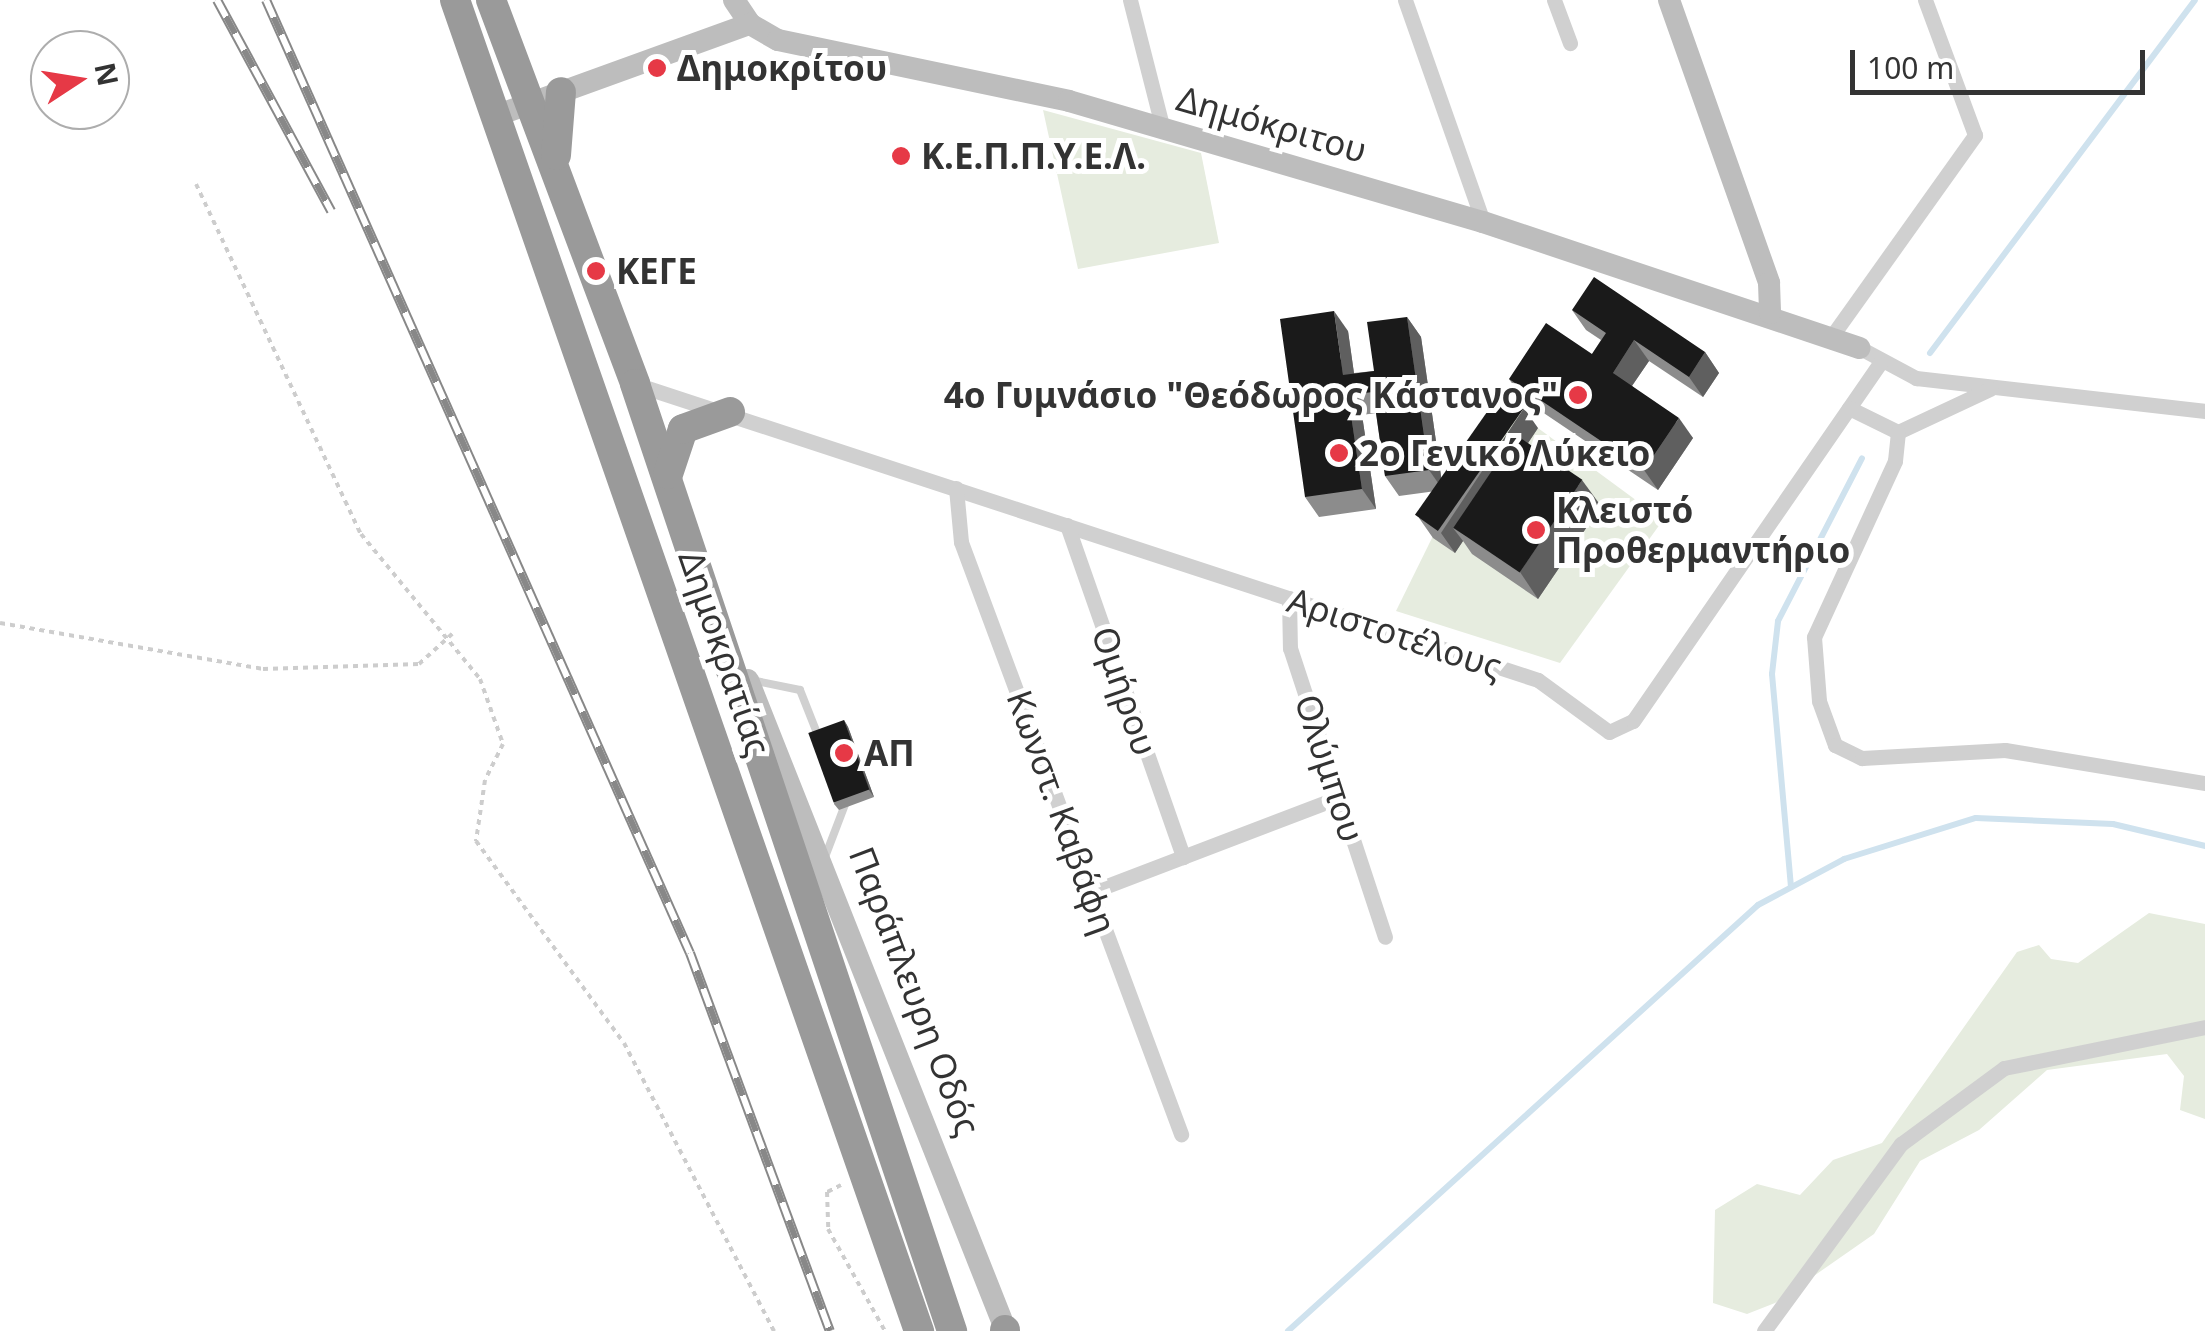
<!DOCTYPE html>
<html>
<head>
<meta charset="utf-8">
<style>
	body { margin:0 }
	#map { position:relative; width:2205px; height:1331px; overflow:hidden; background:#fff; font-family:"Noto Sans",sans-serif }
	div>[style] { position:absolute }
	.green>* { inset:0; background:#e6ecdf }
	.stream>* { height:6px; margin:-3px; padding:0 3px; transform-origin:3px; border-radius:3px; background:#cfe2ee }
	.path>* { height:4px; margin-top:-2px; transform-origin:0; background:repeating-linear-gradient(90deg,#cdcdcd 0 5px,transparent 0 10px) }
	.lane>* { height:8px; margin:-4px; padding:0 4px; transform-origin:4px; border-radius:4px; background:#d0d0d0 }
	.street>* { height:15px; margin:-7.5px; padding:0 7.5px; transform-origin:7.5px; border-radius:7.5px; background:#d0d0d0 }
	.secondary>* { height:22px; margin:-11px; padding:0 11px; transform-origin:11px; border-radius:11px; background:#bdbdbd }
	.highway>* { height:30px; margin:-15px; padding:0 15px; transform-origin:15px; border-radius:15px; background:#9a9a9a }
	.rail>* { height:10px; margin-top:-5px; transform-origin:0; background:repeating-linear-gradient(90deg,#fff 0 19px,#888 0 38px); box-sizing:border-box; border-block:2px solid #888 }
	.wall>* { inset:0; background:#8c8c8c }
	.shaded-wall>* { inset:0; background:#5f5f5f }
	.building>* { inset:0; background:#1a1a1a; transform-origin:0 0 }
	.dots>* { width:28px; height:28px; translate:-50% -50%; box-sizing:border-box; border:5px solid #fff; border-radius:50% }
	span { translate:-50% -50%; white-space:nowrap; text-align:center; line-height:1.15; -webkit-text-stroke:10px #fff; paint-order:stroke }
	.poi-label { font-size:35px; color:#333; font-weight:700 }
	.left { translate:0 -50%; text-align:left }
	.right { translate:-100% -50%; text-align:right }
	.street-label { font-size:35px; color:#333 }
	.north { position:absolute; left:30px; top:30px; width:100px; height:100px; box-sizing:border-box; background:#fff; border:2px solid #adadad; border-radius:50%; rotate:78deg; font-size:28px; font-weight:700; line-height:40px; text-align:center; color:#333 }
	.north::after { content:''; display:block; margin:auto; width:35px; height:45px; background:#e63946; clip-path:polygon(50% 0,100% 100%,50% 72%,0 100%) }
	.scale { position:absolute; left:1850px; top:50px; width:295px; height:45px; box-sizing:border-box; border:5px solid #333; border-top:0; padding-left:12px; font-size:30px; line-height:35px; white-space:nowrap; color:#333; -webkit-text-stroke:8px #fff; paint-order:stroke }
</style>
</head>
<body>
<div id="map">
	<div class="green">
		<i style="clip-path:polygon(1043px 110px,1201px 153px,1219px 243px,1078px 269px)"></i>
		<i style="clip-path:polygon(1500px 400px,1663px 520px,1560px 663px,1396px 611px)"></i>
		<i style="clip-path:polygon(2149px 913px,2205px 924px,2205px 1119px,2180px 1110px,2184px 1076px,2167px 1054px,2047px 1070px,1979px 1130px,1920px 1161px,1874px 1234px,1775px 1303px,1747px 1314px,1713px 1303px,1715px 1210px,1757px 1184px,1800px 1195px,1833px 1160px,1882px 1143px,2017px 952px,2039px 945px,2051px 959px,2078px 963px)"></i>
	</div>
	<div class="stream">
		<i style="left:1930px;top:353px;width:441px;rotate:-53.1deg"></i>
		<i style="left:1791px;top:887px;width:214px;rotate:-95.1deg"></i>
		<i style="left:1772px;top:674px;width:53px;rotate:-83.5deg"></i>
		<i style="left:1778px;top:621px;width:183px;rotate:-62.7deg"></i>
		<i style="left:1288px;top:1331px;width:634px;rotate:-42.19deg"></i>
		<i style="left:1758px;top:905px;width:98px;rotate:-28.1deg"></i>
		<i style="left:1844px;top:859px;width:138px;rotate:-17.3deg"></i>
		<i style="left:1976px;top:818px;width:137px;rotate:2.5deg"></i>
		<i style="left:2113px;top:824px;width:95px;rotate:13.4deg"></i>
	</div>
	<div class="path">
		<i style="left:196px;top:184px;width:387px;rotate:64.8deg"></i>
		<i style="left:361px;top:534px;width:188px;rotate:50.6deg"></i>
		<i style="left:480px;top:679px;width:69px;rotate:70.5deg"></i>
		<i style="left:503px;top:744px;width:40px;rotate:116.6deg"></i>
		<i style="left:485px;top:780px;width:62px;rotate:98.4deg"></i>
		<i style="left:476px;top:841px;width:250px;rotate:53.8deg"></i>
		<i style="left:624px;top:1043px;width:325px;rotate:62.5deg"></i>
		<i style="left:0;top:623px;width:267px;rotate:9.9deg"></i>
		<i style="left:263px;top:669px;width:156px;rotate:-1.8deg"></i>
		<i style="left:419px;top:664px;width:45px;rotate:-42.3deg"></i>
		<i style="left:841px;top:1185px;width:16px;rotate:153deg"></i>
		<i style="left:827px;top:1192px;width:37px;rotate:88deg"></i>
		<i style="left:828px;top:1229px;width:117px;rotate:60.8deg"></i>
	</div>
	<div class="lane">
		<i style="left:751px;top:680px;width:50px;rotate:11.5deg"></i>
		<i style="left:800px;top:690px;width:52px;rotate:68.4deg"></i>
		<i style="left:825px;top:857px;width:59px;rotate:-69.1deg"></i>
	</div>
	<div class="street">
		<i style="left:1130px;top:0;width:133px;rotate:75.7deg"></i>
		<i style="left:1405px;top:0;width:235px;rotate:70.6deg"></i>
		<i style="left:1554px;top:0;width:46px;rotate:69.6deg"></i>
		<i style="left:1834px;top:333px;width:243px;rotate:-54.5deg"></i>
		<i style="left:1975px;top:135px;width:144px;rotate:-110.3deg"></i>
		<i style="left:1860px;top:348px;width:64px;rotate:28.2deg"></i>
		<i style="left:1916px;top:378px;width:291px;rotate:6.5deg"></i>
		<i style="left:635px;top:384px;width:950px;rotate:18.15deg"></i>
		<i style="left:1538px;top:680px;width:88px;rotate:36.2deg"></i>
		<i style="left:1609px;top:732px;width:26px;rotate:-25deg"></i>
		<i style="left:1633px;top:721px;width:435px;rotate:-55.4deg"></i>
		<i style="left:1849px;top:408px;width:55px;rotate:26.1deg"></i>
		<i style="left:1898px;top:432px;width:102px;rotate:-25.1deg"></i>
		<i style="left:1898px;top:432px;width:29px;rotate:96deg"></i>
		<i style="left:1895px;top:461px;width:194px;rotate:114.7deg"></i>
		<i style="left:1814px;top:637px;width:64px;rotate:85.5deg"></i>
		<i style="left:1819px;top:701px;width:47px;rotate:70deg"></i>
		<i style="left:1835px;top:745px;width:30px;rotate:26deg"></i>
		<i style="left:1862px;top:758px;width:143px;rotate:-3.2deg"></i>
		<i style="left:2005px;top:750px;width:203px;rotate:9.4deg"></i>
		<i style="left:956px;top:488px;width:54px;rotate:84.7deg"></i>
		<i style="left:961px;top:542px;width:632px;rotate:69.61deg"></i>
		<i style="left:1067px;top:525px;width:352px;rotate:70.7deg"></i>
		<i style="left:1289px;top:598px;width:50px;rotate:88.9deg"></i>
		<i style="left:1290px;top:648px;width:304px;rotate:71.8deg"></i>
		<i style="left:1091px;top:892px;width:267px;rotate:-20.9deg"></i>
		<i style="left:1764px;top:1331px;width:232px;rotate:-53.8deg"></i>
		<i style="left:1901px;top:1144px;width:128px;rotate:-36.4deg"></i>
		<i style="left:2004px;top:1068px;width:205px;rotate:-11.5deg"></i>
	</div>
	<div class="secondary">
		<i style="left:734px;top:0;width:29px;rotate:56deg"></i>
		<i style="left:750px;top:24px;width:32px;rotate:30deg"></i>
		<i style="left:778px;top:40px;width:297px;rotate:11.8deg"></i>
		<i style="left:1069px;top:101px;width:431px;rotate:16.3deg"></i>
		<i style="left:1483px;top:222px;width:397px;rotate:18.5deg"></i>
		<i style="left:1669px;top:0;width:300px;rotate:70.5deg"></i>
		<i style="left:1769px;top:283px;width:30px;rotate:88deg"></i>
		<i style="left:498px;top:115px;width:268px;rotate:-19.9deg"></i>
		<i style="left:748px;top:680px;width:700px;rotate:68.38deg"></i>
	</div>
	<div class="highway">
		<i style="left:455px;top:0;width:1410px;rotate:70.78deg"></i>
		<i style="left:491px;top:0;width:410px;rotate:69.4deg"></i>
		<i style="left:635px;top:384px;width:999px;rotate:71.49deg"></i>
		<i style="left:556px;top:155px;width:63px;rotate:-85.5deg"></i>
		<i style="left:668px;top:474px;width:47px;rotate:-71.6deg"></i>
		<i style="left:683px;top:429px;width:50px;rotate:-19.9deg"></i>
		<i style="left:1005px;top:1331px;width:1px;rotate:-90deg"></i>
	</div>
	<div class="rail">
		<i style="left:217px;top:0;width:240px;rotate:61.6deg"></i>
		<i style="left:266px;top:0;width:1043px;rotate:66.02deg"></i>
		<i style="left:690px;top:953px;width:403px;rotate:69.7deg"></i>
	</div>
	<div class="wall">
		<i style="clip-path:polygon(1572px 310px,1705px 352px,1719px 373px,1703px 397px,1649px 361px,1632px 386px,1693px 438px,1658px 490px,1523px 399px,1509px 379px,1592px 354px,1601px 340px,1586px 330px)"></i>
		<i style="clip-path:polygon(1407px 317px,1421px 337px,1442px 483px,1538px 428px,1528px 443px,1601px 506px,1538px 599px,1472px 554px,1463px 541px,1455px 553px,1433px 538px,1419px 518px,1436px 491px,1399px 496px,1385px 476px,1376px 413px,1362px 415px,1376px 509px,1319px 517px,1305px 497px,1348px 331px,1354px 373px,1374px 371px)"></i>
		<i style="clip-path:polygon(844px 720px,848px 727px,874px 797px,839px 810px,834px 804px)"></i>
	</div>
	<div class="shaded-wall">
		<i style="clip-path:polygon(1334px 311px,1348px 331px,1357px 395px,1343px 375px)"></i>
		<i style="clip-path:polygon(1407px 317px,1421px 337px,1443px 490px,1429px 470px)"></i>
		<i style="clip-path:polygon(1634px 340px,1649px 361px,1627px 393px,1613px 373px)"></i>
		<i style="clip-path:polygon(1705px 352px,1719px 373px,1703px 397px,1689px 377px)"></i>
		<i style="clip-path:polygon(1348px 395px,1362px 415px,1376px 509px,1362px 489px)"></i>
		<i style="clip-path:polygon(1524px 408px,1538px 428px,1466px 536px,1453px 528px,1463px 541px,1455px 553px,1441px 533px)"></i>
		<i style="clip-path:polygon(1679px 418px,1693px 438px,1658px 490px,1644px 470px)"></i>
		<i style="clip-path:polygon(1582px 480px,1601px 506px,1538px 599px,1520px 572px)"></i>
		<i style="clip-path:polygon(844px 720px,848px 727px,874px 797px,869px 790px)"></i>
	</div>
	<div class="building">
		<i style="clip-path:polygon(1594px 277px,1705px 352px,1689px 377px,1634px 340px,1613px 373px,1679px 418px,1644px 470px,1509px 379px,1546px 323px,1592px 354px,1606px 333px,1572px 310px)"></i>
		<i style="clip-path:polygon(1334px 311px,1343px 375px,1374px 371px,1367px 322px,1407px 317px,1429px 470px,1385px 476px,1373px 392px,1348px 395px,1362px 489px,1305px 497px,1280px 319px)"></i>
		<i style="left:1501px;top:392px;width:28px;height:150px;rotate:35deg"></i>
		<i style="left:1516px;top:435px;width:80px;height:112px;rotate:34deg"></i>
		<i style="left:844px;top:720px;width:74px;height:38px;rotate:70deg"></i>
	</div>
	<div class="dots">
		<i style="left:657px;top:68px;background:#e63946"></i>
		<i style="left:901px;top:156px;background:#e63946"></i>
		<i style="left:596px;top:271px;background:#e63946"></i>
		<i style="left:1578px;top:395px;background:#e63946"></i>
		<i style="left:1339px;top:453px;background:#e63946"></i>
		<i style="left:1536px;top:530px;background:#e63946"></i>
		<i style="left:844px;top:753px;background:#e63946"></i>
	</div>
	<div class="poi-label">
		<span class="left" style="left:677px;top:68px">Δημοκρίτου</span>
		<span class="left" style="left:921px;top:156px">Κ.Ε.Π.Π.Υ.Ε.Λ.</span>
		<span class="left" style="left:616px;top:271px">ΚΕΓΕ</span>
		<span class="right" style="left:1558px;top:395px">4ο Γυμνάσιο "Θεόδωρος Κάστανος"</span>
		<span class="left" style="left:1359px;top:453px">2ο Γενικό Λύκειο</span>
		<span class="left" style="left:1556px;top:530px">Κλειστό<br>Προθερμαντήριο</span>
		<span class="left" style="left:864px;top:753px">ΑΠ</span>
	</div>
	<div class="street-label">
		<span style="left:1272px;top:124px;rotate:16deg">Δημόκριτου</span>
		<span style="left:1395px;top:633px;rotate:18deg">Αριστοτέλους</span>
		<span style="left:725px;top:653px;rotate:71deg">Δημοκρατίας</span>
		<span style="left:1125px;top:691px;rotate:71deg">Ομήρου</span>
		<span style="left:1330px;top:768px;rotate:72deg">Ολύμπου</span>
		<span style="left:1062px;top:812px;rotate:70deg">Κωνστ. Καβάφη</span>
		<span style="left:915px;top:991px;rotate:69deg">Παράπλευρη Οδός</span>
	</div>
	<div class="north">N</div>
	<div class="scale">100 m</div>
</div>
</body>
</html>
